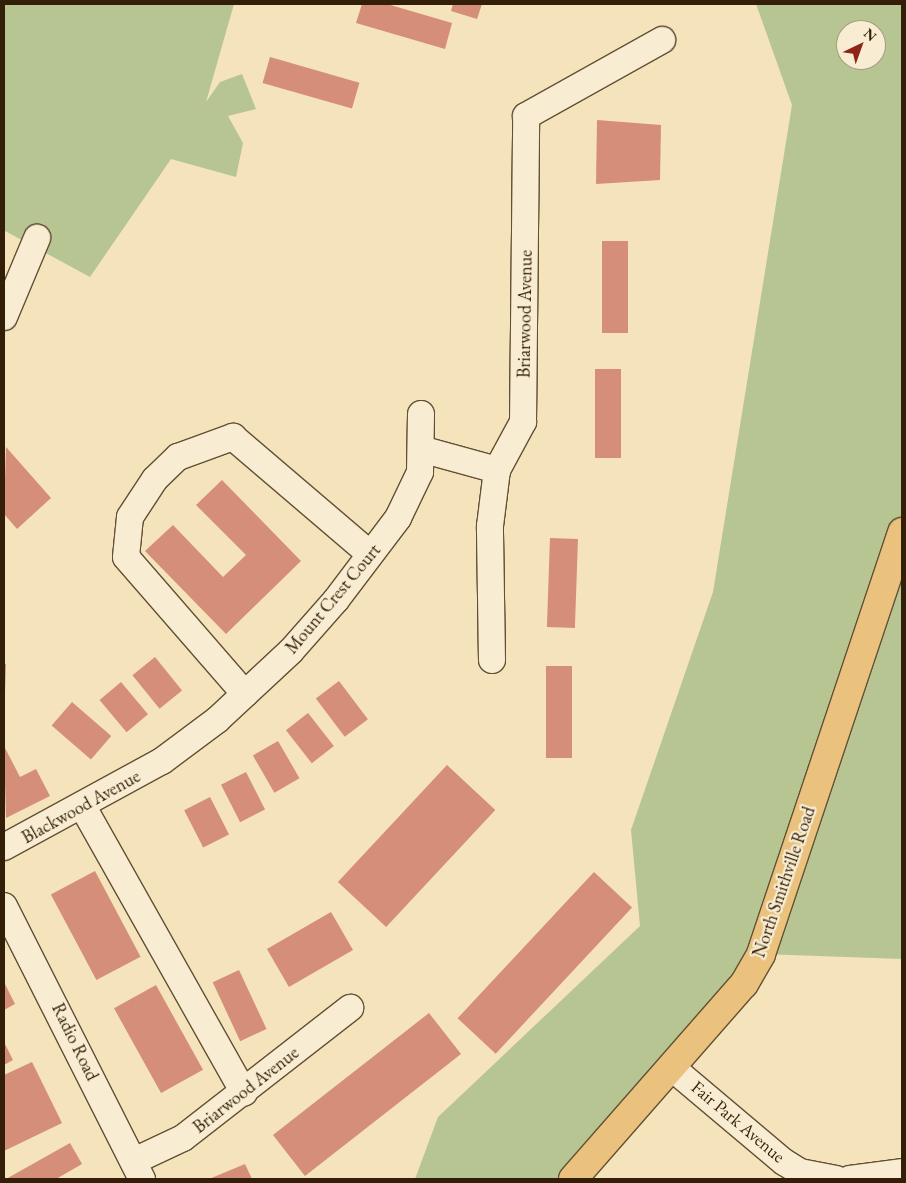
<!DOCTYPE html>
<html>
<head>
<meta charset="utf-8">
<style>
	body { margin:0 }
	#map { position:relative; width:906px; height:1183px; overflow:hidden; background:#f4e3bb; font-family:"EB Garamond",serif }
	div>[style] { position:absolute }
	.green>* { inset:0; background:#b7c593 }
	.building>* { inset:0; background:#d58e77; transform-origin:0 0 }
	.roads { filter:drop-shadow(1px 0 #635034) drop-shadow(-1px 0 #635034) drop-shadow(0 1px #635034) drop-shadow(0 -1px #635034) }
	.minor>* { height:26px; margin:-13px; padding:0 13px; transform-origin:13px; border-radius:13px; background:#f8edd3 }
	.major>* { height:28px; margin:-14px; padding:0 14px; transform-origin:14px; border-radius:14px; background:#eac27e }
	span { translate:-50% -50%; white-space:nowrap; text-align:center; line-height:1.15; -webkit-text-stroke:4.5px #f8edd3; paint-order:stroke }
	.street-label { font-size:18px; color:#331f07 }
	.frame { position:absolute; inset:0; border:5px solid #331f07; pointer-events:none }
	.north { position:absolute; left:836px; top:20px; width:50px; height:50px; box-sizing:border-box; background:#f8edd3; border:1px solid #a99b81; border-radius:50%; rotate:42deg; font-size:14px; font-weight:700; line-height:20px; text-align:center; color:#331f07 }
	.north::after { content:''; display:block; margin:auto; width:18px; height:22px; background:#8f2418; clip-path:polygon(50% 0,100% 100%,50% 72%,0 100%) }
</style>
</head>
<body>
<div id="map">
	<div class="green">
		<i style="clip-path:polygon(4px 4px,234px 4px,206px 102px,220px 82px,242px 74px,256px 109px,228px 116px,243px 143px,236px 177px,171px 159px,90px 277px,5px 231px)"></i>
		<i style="clip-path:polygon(evenodd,756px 4px,902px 4px,902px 959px,761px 954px,571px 1179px,415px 1179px,438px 1117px,640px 926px,631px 830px,713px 592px,792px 105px,756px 4px,846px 30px,876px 30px,876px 60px,846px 60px,846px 30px)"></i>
	</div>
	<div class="building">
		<i style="clip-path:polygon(362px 4px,387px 4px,452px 23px,445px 49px,356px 23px)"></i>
		<i style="clip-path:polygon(453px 4px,482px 4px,477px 19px,451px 11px)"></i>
		<i style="left:270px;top:57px;width:93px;height:27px;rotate:16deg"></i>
		<i style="clip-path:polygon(597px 120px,661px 125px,660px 180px,596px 184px)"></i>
		<i style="left:602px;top:241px;width:26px;height:92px"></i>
		<i style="left:595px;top:369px;width:26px;height:89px"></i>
		<i style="clip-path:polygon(6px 447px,51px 498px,17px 529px,4px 514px)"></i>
		<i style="clip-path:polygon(222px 480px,301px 561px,226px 634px,145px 551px,173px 525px,223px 577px,246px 555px,196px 505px)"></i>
		<i style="left:550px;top:538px;width:28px;height:89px;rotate:2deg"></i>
		<i style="left:155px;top:657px;width:43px;height:29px;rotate:51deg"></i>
		<i style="clip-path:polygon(4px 664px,6px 664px,5px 692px,4px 692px)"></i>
		<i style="left:546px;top:666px;width:26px;height:92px"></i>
		<i style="left:339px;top:681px;width:48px;height:29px;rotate:53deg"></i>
		<i style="left:121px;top:682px;width:42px;height:28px;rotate:50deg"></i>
		<i style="left:72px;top:702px;width:52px;height:31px;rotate:41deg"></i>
		<i style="left:308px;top:713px;width:42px;height:28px;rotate:52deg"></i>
		<i style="left:278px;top:741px;width:43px;height:29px;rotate:60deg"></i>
		<i style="clip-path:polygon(4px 746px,20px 777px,36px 769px,50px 796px,6px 818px)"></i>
		<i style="left:447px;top:765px;width:66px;height:160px;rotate:43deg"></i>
		<i style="left:246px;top:772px;width:42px;height:28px;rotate:63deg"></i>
		<i style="left:210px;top:797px;width:42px;height:29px;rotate:63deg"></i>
		<i style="left:95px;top:871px;width:97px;height:50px;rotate:62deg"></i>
		<i style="left:594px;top:872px;width:52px;height:200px;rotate:43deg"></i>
		<i style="left:331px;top:912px;width:44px;height:74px;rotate:60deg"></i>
		<i style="left:239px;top:970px;width:65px;height:29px;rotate:65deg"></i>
		<i style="clip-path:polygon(4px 982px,15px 1004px,4px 1010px)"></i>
		<i style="left:156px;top:985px;width:97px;height:48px;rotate:61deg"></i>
		<i style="left:429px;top:1013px;width:52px;height:198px;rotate:52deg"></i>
		<i style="clip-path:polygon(4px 1042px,13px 1060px,4px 1065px)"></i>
		<i style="clip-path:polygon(32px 1062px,62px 1123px,4px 1151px,4px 1075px)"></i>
		<i style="clip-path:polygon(70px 1143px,82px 1164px,56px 1179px,6px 1179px)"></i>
		<i style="clip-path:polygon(245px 1164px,252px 1179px,209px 1179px)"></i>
	</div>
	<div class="roads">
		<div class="minor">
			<i style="left:4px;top:317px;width:86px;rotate:-67.3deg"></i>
			<i style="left:424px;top:450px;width:76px;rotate:15.3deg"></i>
			<i style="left:492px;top:660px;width:134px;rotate:-90.9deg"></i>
			<i style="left:490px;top:526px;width:56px;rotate:-82.9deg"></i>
			<i style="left:497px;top:470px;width:55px;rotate:-61.6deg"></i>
			<i style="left:523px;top:422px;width:306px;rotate:-89.4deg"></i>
			<i style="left:526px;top:116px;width:156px;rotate:-29.2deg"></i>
			<i style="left:245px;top:694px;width:181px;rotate:-131deg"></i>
			<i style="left:126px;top:557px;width:40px;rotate:-84.3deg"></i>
			<i style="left:130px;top:517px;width:45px;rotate:-56.7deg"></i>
			<i style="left:155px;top:479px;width:32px;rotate:-44deg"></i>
			<i style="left:178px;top:457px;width:59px;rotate:-20deg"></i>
			<i style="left:233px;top:437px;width:180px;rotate:40.5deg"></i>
			<i style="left:83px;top:807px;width:328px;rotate:60.6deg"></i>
			<i style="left:4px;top:847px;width:180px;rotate:-28.6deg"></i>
			<i style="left:162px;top:761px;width:69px;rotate:-36.7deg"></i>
			<i style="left:217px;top:720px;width:101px;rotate:-43deg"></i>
			<i style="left:291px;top:651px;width:68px;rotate:-48.6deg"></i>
			<i style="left:336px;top:600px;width:103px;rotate:-52.9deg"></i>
			<i style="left:398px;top:518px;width:51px;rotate:-64.4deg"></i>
			<i style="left:420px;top:472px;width:58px;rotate:-89deg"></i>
			<i style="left:4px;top:906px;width:306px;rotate:63.2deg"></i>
			<i style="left:671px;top:1067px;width:148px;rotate:40.1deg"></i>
			<i style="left:784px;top:1162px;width:19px;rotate:32deg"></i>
			<i style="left:800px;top:1172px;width:37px;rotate:11deg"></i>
			<i style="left:134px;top:1161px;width:54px;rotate:-25.1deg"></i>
			<i style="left:183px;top:1138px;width:212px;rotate:-37.9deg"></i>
			<i style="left:850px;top:1179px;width:52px;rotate:-7.7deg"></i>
		</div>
		<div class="major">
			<i style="left:573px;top:1179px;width:259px;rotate:-48.8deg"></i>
			<i style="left:744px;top:984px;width:34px;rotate:-60deg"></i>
			<i style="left:761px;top:954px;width:445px;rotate:-71.5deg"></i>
		</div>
	</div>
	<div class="street-label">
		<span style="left:525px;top:314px;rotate:-89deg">Briarwood Avenue</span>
		<span style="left:333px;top:599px;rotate:-50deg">Mount Crest Court</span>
		<span style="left:81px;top:807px;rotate:-29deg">Blackwood Avenue</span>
		<span style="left:784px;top:882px;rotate:-71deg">North Smithville Road</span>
		<span style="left:75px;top:1042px;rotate:64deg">Radio Road</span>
		<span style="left:246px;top:1090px;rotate:-38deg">Briarwood Avenue</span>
		<span style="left:738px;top:1122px;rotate:40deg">Fair Park Avenue</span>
	</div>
	<div class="frame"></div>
	<div class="north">N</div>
</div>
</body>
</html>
